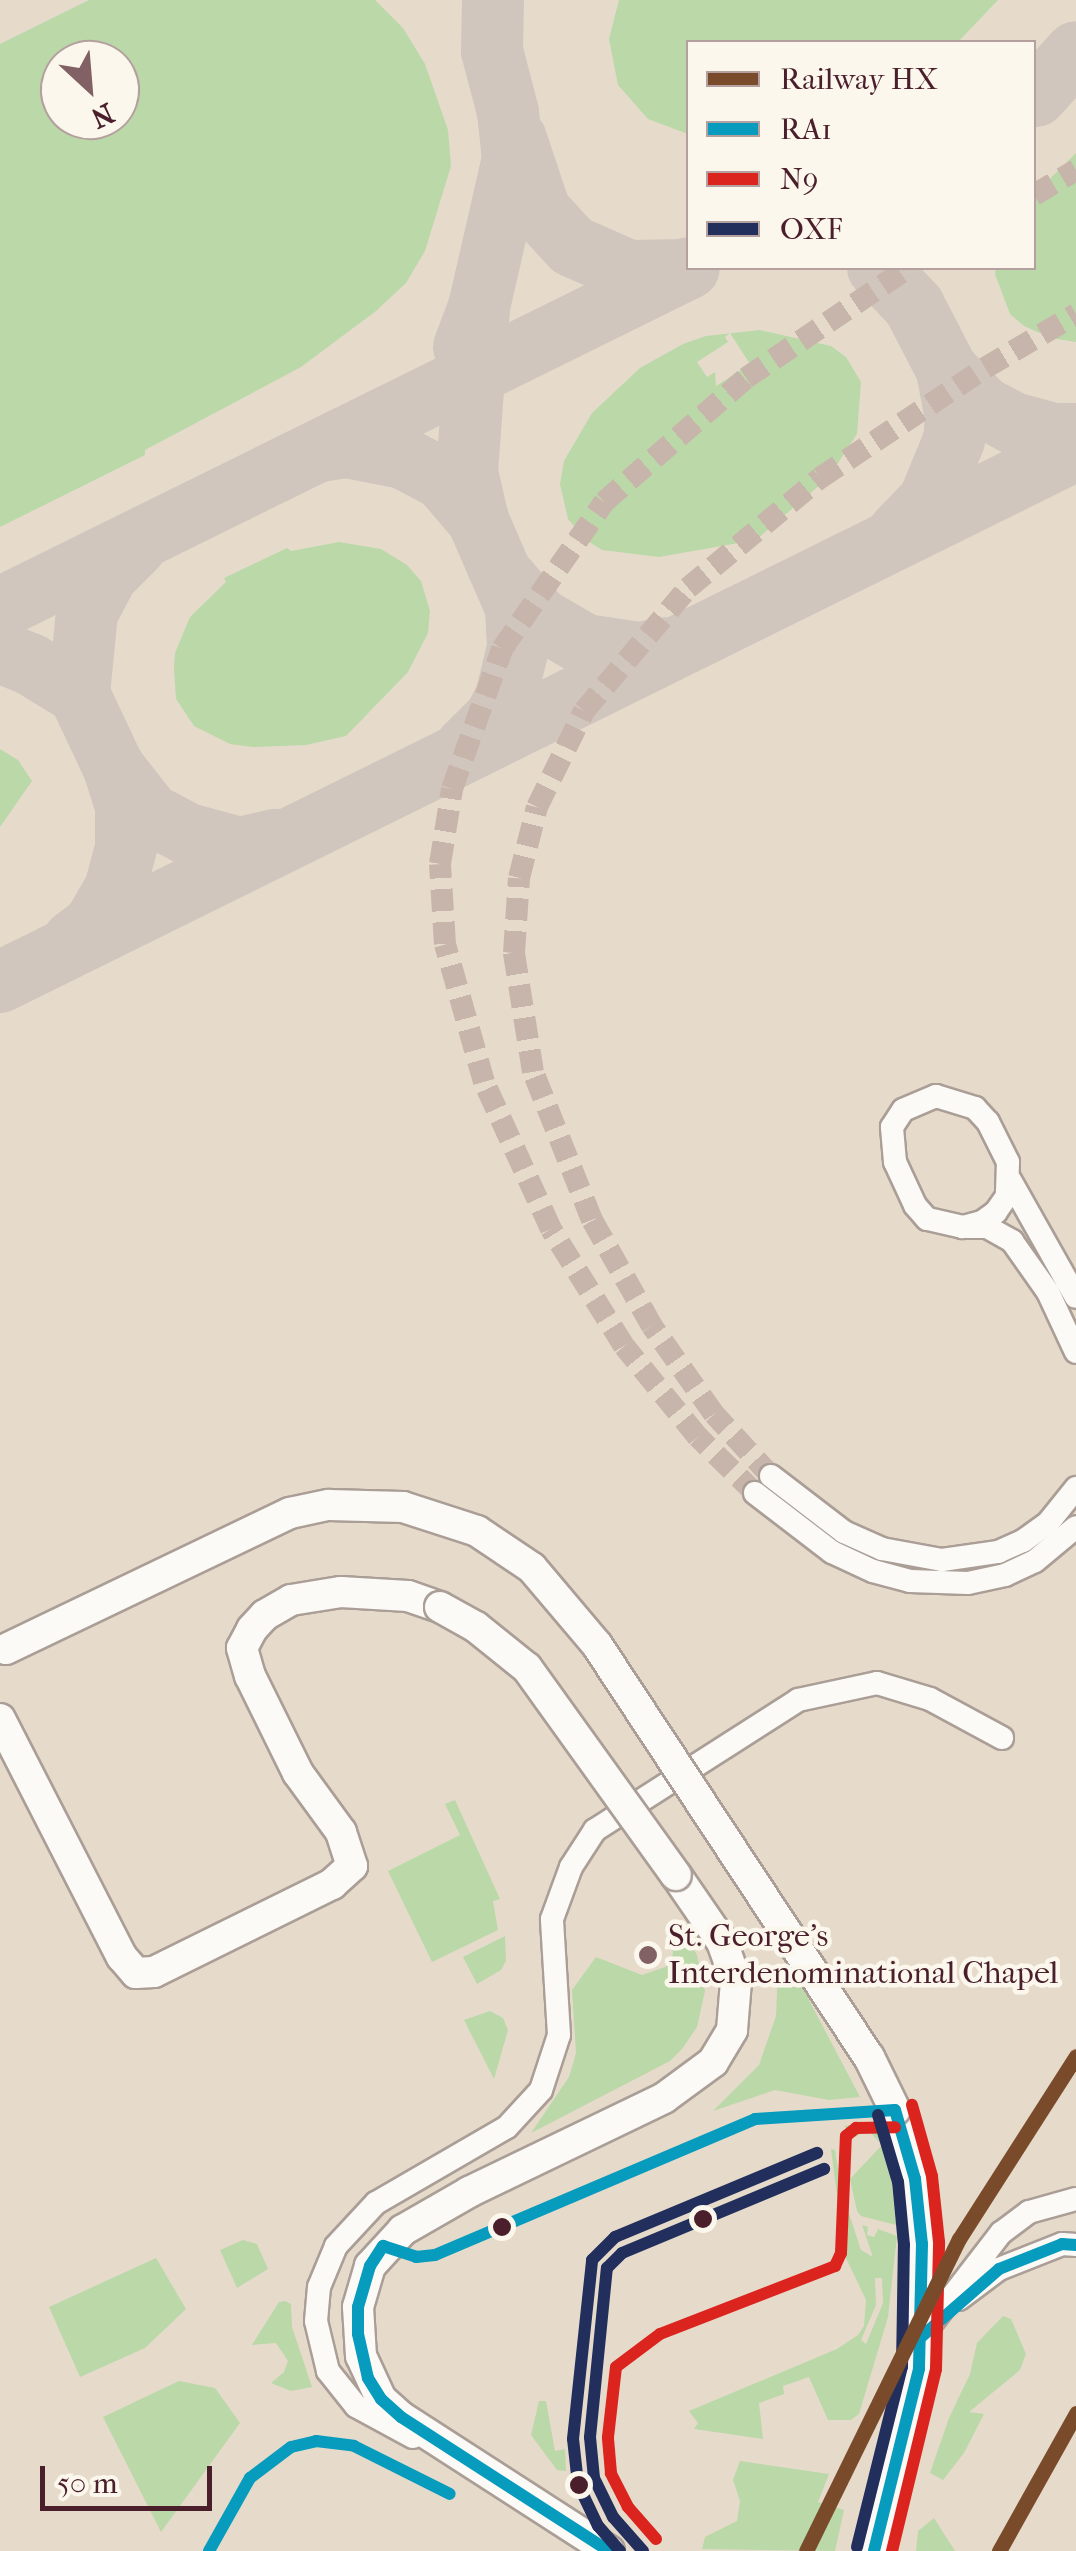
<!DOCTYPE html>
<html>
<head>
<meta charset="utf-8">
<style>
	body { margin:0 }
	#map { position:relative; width:1076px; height:2551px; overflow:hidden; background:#e6dbcb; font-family:"IM FELL French Canon",serif }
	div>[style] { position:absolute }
	.green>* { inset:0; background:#bad8a8 }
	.taxiway>* { height:62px; margin:-31px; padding:0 31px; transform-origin:31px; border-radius:31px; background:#d0c6be }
	.street-tunnel>* { height:22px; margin-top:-11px; transform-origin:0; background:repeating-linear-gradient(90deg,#c7b5ab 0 22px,transparent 0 33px) }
	.roads { filter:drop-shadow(2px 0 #aa9e96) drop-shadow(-2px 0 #aa9e96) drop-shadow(0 2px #aa9e96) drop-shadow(0 -2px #aa9e96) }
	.street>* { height:22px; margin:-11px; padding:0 11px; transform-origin:11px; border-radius:11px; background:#fbfaf7 }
	.secondary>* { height:30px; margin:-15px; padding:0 15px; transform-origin:15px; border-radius:15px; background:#fbfaf7 }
	.bridges { filter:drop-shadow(2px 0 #aa9e96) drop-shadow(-2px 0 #aa9e96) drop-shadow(0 2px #aa9e96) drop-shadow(0 -2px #aa9e96) }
	.secondary-bridge>* { height:30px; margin:-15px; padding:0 15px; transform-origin:15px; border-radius:15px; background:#fbfaf7 }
	.bus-1>* { height:12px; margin:-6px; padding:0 6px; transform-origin:6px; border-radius:6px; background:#079bbe }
	.bus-2>* { height:12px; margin:-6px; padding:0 6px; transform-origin:6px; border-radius:6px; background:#dc241f }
	.bus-3>* { height:12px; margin:-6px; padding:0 6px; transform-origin:6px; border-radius:6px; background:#222e5b }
	.bus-4>* { height:12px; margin:-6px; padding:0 6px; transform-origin:6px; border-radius:6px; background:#222e5b }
	.rail-1>* { height:15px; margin:-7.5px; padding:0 7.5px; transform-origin:7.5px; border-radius:7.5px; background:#7a4b2a }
	.dots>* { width:28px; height:28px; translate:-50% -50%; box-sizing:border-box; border:5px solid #fbf7ec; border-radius:50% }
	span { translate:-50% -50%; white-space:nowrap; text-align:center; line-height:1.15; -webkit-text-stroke:9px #fbf7ec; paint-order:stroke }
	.poi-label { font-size:32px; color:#4a1f2b }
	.left { translate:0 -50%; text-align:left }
	.legend { position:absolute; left:686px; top:40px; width:350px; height:230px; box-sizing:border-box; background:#fbf7ec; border:2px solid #b4a19f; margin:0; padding:12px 18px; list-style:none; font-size:30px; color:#4a1f2b }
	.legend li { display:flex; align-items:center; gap:20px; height:50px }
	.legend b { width:50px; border:2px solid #b4a19f }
	.north { position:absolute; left:40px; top:40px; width:100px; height:100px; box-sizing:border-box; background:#fbf7ec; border:2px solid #b4a19f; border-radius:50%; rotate:154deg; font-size:28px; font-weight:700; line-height:40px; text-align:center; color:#4a1f2b }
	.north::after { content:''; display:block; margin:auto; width:35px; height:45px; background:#816163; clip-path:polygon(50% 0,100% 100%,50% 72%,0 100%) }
	.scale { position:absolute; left:40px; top:2466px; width:172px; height:45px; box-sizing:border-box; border:5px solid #4a1f2b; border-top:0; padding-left:12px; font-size:30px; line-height:35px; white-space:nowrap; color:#4a1f2b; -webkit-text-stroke:8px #fbf7ec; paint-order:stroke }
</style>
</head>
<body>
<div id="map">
	<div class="green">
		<i style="clip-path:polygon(evenodd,89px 0,375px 0,403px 28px,425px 64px,448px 130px,451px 166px,425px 251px,406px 283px,376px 311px,301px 367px,145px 450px,145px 455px,0 527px,0 44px,89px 0,60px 60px,120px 60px,120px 120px,60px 120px,60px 60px)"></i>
		<i style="clip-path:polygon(619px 0,998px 0,958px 42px,688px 42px,688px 134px,648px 119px,618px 85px,609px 39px)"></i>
		<i style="clip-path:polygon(1076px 153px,1076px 342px,1051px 338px,1024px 326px,1010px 314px,995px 274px,996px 268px,1034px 268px,1034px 194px)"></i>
		<i style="clip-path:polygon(evenodd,760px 330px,831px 346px,846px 357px,861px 382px,857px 434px,829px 477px,756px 540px,659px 557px,602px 550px,586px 540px,568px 519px,560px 484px,564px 461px,592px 413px,640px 368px,683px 344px,706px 336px,760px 330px,730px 333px,750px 364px,716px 386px,715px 372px,707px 377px,697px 362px,728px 342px,725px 337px,730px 333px)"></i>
		<i style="clip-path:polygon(339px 542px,381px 549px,407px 565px,421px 581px,430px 611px,428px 633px,408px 672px,346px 736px,306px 745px,253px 747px,230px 744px,194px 726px,176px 699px,174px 668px,175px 653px,190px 617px,226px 582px,224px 578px,287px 548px,291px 551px)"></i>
		<i style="clip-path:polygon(0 749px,18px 760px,32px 781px,0 827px)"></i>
		<i style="clip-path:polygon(455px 1800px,500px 1899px,493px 1901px,498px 1930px,432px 1962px,388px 1871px,460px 1835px,445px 1804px)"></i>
		<i style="clip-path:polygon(505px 1936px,506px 1961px,501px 1970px,477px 1984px,463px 1957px)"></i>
		<i style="clip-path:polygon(688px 1939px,697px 1955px,705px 1991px,697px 2027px,682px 2049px,670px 2061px,531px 2133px,569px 2077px,576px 2053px,572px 1990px,596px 1957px,642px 1975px,671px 1965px,673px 1952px,669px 1944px)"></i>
		<i style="clip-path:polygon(791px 1966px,860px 2097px,829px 2100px,775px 2090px,713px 2111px,759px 2065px,776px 2016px,778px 1971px)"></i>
		<i style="clip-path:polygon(490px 2011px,503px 2018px,508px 2030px,494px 2079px,464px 2020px)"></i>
		<i style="clip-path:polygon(868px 2122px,880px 2129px,888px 2144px,896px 2225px,861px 2216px,857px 2211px,850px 2179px,882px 2145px,868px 2130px,855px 2137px,844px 2126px)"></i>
		<i style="clip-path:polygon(evenodd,831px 2149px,835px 2150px,841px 2189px,861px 2250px,873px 2257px,862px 2225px,868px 2227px,867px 2235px,874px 2237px,878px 2229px,897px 2236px,888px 2317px,859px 2414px,851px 2420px,828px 2420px,809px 2377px,783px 2386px,784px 2394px,759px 2403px,763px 2439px,694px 2429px,698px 2423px,689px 2411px,837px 2349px,858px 2335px,864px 2326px,866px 2300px,845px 2256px,831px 2149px,875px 2278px,882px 2278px,883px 2303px,866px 2344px,861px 2340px,876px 2305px,875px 2278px)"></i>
		<i style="clip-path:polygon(243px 2240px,257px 2244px,268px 2269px,237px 2288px,220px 2250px)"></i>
		<i style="clip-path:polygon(156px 2258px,186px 2309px,145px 2348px,80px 2377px,49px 2307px)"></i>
		<i style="clip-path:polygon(285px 2301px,291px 2304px,292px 2327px,312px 2387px,291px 2391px,271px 2383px,284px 2372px,288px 2361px,276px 2343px,252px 2345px,279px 2302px)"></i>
		<i style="clip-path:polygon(1003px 2316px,1011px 2319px,1026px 2354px,1020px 2370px,969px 2412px,984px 2414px,964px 2453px,943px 2480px,930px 2473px,949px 2418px,970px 2374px,977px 2343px)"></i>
		<i style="clip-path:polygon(179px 2381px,215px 2388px,240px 2423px,161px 2532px,103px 2417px)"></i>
		<i style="clip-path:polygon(539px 2401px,546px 2401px,555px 2451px,565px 2449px,566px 2471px,557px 2470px,531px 2435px)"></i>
		<i style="clip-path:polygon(740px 2461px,829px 2474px,818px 2502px,844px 2510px,835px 2551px,702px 2549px,705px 2537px,737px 2521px,740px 2501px,733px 2480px)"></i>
		<i style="clip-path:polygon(934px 2518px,955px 2551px,916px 2551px,918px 2531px)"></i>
	</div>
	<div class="taxiway">
		<i style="left:1036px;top:96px;width:59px;rotate:-47.7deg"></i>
		<i style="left:516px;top:139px;width:76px;rotate:71.6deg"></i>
		<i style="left:540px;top:211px;width:47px;rotate:47.6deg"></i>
		<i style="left:572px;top:246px;width:62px;rotate:23.7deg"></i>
		<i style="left:629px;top:271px;width:56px;rotate:-1deg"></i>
		<i style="left:878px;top:268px;width:52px;rotate:46.5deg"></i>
		<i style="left:914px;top:306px;width:72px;rotate:62.7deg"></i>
		<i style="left:464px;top:347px;width:43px;rotate:-69.4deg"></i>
		<i style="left:479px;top:307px;width:152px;rotate:-77.1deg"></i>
		<i style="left:513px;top:159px;width:47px;rotate:-96.1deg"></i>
		<i style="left:508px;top:112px;width:63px;rotate:-104.7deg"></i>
		<i style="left:492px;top:51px;width:51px;rotate:-88.9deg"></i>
		<i style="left:321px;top:451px;width:26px;rotate:-9deg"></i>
		<i style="left:347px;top:447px;width:57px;rotate:11.1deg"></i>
		<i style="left:403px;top:458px;width:45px;rotate:27.7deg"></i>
		<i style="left:443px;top:479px;width:54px;rotate:49.5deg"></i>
		<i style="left:898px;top:533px;width:45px;rotate:-45.9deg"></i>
		<i style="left:929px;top:501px;width:66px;rotate:-67.7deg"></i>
		<i style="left:954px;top:440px;width:21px;rotate:-85deg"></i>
		<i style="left:956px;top:419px;width:50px;rotate:-100.4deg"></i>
		<i style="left:947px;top:370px;width:52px;rotate:45.8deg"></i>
		<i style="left:983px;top:407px;width:34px;rotate:28deg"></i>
		<i style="left:1013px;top:423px;width:42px;rotate:15deg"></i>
		<i style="left:1054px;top:434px;width:22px"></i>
		<i style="left:507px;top:580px;width:50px;rotate:49.9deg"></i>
		<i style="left:539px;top:618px;width:53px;rotate:30.4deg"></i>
		<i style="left:585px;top:645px;width:56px;rotate:8.3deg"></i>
		<i style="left:640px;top:653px;width:25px;rotate:-11deg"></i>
		<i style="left:0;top:608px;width:768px;rotate:-26.26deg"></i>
		<i style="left:0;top:652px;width:32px;rotate:22deg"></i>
		<i style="left:30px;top:664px;width:57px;rotate:31.5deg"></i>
		<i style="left:79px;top:694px;width:82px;rotate:64.7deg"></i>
		<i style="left:114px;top:768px;width:58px;rotate:52deg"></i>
		<i style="left:150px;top:814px;width:43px;rotate:27.8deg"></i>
		<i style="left:188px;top:834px;width:54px;rotate:15.1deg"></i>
		<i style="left:240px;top:848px;width:37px;rotate:-13deg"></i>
		<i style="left:79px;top:694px;width:81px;rotate:-84.4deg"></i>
		<i style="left:87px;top:613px;width:43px;rotate:-62.2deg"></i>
		<i style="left:107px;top:575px;width:41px;rotate:-45deg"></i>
		<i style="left:465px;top:748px;width:42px;rotate:-45deg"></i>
		<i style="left:495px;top:718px;width:24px;rotate:-62deg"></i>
		<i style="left:506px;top:697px;width:50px;rotate:-76.2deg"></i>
		<i style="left:518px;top:648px;width:40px;rotate:-92.9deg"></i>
		<i style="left:516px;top:608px;width:96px;rotate:-113.4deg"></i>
		<i style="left:478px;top:520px;width:49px;rotate:-102.9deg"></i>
		<i style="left:467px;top:472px;width:165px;rotate:-85.8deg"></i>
		<i style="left:73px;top:941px;width:26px;rotate:-37deg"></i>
		<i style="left:94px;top:925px;width:42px;rotate:-59.7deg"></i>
		<i style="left:115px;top:889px;width:42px;rotate:-75deg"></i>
		<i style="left:126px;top:848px;width:41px;rotate:-90deg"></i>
		<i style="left:126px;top:807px;width:41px;rotate:-107.1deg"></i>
		<i style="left:0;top:982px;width:1200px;rotate:-26.31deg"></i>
	</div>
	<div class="street-tunnel">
		<i style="left:1034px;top:195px;width:49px;rotate:-30.8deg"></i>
		<i style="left:771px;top:1476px;width:84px;rotate:-132.6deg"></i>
		<i style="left:714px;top:1414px;width:108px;rotate:-125.2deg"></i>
		<i style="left:652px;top:1326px;width:122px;rotate:-119.5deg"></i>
		<i style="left:592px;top:1220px;width:159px;rotate:-111.7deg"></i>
		<i style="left:533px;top:1072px;width:121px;rotate:-99.1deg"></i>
		<i style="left:514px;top:953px;width:75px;rotate:-86.2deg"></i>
		<i style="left:519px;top:878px;width:73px;rotate:-75.8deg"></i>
		<i style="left:537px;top:807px;width:107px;rotate:-63.9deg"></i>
		<i style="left:584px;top:711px;width:161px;rotate:-49.8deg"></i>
		<i style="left:688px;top:588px;width:172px;rotate:-39.8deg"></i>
		<i style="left:820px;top:478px;width:198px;rotate:-33.7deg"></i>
		<i style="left:985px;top:368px;width:106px;rotate:-30.7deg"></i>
		<i style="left:755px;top:1493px;width:80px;rotate:-135.5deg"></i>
		<i style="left:698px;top:1437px;width:117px;rotate:-129.1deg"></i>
		<i style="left:624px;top:1346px;width:138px;rotate:-122deg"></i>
		<i style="left:551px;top:1229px;width:162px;rotate:-114.5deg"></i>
		<i style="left:484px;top:1082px;width:143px;rotate:-105.8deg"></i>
		<i style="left:445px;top:944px;width:80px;rotate:-93.6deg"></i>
		<i style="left:440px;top:864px;width:76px;rotate:-80.9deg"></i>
		<i style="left:452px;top:789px;width:149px;rotate:-70.3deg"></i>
		<i style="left:502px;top:649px;width:179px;rotate:-55.2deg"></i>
		<i style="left:604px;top:502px;width:189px;rotate:-41.1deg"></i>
		<i style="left:746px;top:378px;width:196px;rotate:-34.2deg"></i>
	</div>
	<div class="roads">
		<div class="street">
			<i style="left:936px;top:1096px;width:41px;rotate:17.1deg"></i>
			<i style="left:975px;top:1108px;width:19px;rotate:47deg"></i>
			<i style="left:988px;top:1122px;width:45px;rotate:63.4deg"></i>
			<i style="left:1008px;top:1162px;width:34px;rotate:92deg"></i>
			<i style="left:1007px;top:1196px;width:19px;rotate:125deg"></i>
			<i style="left:996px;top:1212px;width:17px;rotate:144deg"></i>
			<i style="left:982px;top:1222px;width:20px;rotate:165deg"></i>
			<i style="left:963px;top:1227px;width:37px;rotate:-167deg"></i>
			<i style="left:927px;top:1219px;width:18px;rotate:-131deg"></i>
			<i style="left:915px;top:1205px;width:47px;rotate:-114.9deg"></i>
			<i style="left:895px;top:1162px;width:35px;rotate:-95deg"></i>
			<i style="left:892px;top:1127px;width:20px;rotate:-57deg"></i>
			<i style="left:903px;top:1110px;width:36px;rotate:-23deg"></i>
			<i style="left:1010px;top:1180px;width:134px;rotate:60.6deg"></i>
			<i style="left:968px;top:1227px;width:19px"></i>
			<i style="left:987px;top:1227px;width:29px;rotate:29deg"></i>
			<i style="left:1012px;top:1241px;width:62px;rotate:54.8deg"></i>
			<i style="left:1048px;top:1292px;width:66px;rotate:65deg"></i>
			<i style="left:771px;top:1476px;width:92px;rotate:37.5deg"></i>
			<i style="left:844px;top:1532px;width:42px;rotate:24.1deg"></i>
			<i style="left:882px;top:1549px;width:61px;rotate:10.4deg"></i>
			<i style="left:942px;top:1560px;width:57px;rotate:-8.1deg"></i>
			<i style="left:998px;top:1552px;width:27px;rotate:-24deg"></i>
			<i style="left:1023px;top:1541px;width:31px;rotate:-36deg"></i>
			<i style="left:1048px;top:1523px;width:45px;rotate:-51.3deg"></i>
			<i style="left:755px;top:1493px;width:97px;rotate:37.5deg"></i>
			<i style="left:832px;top:1552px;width:45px;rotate:24.9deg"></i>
			<i style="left:873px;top:1571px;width:38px;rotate:15deg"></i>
			<i style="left:910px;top:1581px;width:58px;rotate:2deg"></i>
			<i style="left:968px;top:1583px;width:38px;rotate:-12deg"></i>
			<i style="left:1005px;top:1575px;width:33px;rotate:-25deg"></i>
			<i style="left:1035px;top:1561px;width:53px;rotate:-39.7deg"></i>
			<i style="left:959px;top:2299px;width:50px;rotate:-36.9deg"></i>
			<i style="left:999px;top:2269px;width:68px;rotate:-21.6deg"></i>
			<i style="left:1062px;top:2244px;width:14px;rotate:4deg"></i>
			<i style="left:920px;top:2338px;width:133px;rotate:-52.4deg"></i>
			<i style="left:1001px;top:2233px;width:35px;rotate:-37deg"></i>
			<i style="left:1029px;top:2212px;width:49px;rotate:-15.5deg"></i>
			<i style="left:413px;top:2437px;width:65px;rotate:-151.5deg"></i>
			<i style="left:356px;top:2406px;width:45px;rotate:-128.7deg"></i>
			<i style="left:328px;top:2371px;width:51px;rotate:-103.5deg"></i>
			<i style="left:316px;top:2321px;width:34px;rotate:-85deg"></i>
			<i style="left:319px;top:2287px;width:44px;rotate:-67.5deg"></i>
			<i style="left:336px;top:2246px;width:59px;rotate:-47.1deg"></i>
			<i style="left:376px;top:2203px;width:151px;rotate:-30.1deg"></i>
			<i style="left:507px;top:2127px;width:50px;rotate:-47.4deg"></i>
			<i style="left:541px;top:2090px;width:58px;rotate:-71.9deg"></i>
			<i style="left:559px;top:2035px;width:116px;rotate:-93.5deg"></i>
			<i style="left:552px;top:1919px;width:55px;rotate:-69.9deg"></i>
			<i style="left:571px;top:1867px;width:44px;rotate:-57deg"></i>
			<i style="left:595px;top:1830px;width:241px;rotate:-32.6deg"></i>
			<i style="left:798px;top:1700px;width:81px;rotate:-12.1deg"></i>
			<i style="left:877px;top:1683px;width:55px;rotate:16.8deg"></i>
			<i style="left:930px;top:1699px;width:82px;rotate:28.4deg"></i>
		</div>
		<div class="secondary">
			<i style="left:0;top:1719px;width:267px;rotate:62.9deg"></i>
			<i style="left:122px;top:1957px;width:21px;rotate:49deg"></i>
			<i style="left:136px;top:1973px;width:18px;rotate:-3deg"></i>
			<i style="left:154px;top:1972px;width:199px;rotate:-26.3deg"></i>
			<i style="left:332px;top:1884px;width:27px;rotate:-42deg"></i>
			<i style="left:352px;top:1866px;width:36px;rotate:-108deg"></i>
			<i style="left:341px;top:1832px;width:73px;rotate:-126.1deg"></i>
			<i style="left:298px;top:1773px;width:108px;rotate:-116.3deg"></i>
			<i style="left:250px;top:1676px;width:29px;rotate:-106deg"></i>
			<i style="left:242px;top:1648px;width:21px;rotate:-62deg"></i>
			<i style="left:252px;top:1629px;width:19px;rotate:-47deg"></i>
			<i style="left:265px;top:1615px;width:30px;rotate:-30deg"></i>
			<i style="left:291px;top:1600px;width:51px;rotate:-9.1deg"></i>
			<i style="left:341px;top:1592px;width:67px;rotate:3.4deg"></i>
			<i style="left:408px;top:1596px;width:34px;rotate:19deg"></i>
			<i style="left:609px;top:2551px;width:247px;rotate:-147.2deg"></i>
			<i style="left:401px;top:2417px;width:27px;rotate:-138deg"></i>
			<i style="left:381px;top:2399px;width:47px;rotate:-114.9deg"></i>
			<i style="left:361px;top:2356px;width:49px;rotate:-93.5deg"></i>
			<i style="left:358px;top:2307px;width:43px;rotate:-73.7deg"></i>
			<i style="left:370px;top:2266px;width:49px;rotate:-47.5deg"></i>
			<i style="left:403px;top:2230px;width:76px;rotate:-29.9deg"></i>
			<i style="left:469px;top:2192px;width:216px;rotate:-25.7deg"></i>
			<i style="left:664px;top:2098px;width:61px;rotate:-36.3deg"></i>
			<i style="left:713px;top:2062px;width:37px;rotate:-59deg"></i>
			<i style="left:732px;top:2030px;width:49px;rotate:-85.3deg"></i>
			<i style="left:736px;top:1981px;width:41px;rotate:-109.7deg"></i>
			<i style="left:722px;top:1942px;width:81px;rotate:-124.5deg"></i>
			<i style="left:874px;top:2551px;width:187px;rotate:-76.1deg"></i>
			<i style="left:919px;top:2369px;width:125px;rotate:-88.6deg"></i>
			<i style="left:922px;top:2244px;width:65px;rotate:-96.1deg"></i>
			<i style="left:915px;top:2179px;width:72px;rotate:-106.2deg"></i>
		</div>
	</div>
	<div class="bridges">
		<div class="secondary-bridge">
			<i style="left:440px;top:1607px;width:41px;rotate:29.1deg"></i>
			<i style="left:476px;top:1627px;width:65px;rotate:38.8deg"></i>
			<i style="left:527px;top:1668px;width:255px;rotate:54.3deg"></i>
			<i style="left:6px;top:1649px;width:315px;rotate:-25.6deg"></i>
			<i style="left:290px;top:1513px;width:40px;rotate:-12deg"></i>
			<i style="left:329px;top:1505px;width:74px;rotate:1.5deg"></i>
			<i style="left:403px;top:1507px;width:78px;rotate:18deg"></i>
			<i style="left:477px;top:1531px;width:66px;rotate:33.9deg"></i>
			<i style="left:532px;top:1568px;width:101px;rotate:49.8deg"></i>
			<i style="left:597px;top:1645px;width:494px;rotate:56.6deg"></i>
			<i style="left:869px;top:2057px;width:59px;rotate:63.9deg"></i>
		</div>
	</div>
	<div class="bus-1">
		<i style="left:920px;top:2338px;width:105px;rotate:-41.1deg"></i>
		<i style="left:999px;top:2269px;width:68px;rotate:-21.6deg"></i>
		<i style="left:1062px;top:2244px;width:14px;rotate:4deg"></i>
		<i style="left:209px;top:2551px;width:84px;rotate:-60.7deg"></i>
		<i style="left:250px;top:2478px;width:51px;rotate:-37.1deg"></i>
		<i style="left:291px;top:2447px;width:26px;rotate:-13deg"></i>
		<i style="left:316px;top:2441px;width:38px;rotate:7deg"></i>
		<i style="left:354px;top:2446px;width:107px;rotate:26.6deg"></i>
		<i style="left:609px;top:2551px;width:247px;rotate:-147.2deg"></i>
		<i style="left:401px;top:2417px;width:27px;rotate:-138deg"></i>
		<i style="left:381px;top:2399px;width:25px;rotate:-122deg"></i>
		<i style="left:368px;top:2378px;width:45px;rotate:-102.8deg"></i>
		<i style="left:358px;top:2334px;width:27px;rotate:-90deg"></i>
		<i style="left:358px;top:2307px;width:43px;rotate:-73.7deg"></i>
		<i style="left:370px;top:2266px;width:24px;rotate:-57deg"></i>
		<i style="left:383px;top:2246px;width:35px;rotate:18deg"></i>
		<i style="left:416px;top:2257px;width:19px;rotate:-6deg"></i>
		<i style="left:435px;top:2255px;width:348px;rotate:-23deg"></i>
		<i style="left:755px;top:2119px;width:140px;rotate:-3.7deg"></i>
		<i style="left:895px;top:2110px;width:72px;rotate:73.8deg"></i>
		<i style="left:915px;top:2179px;width:65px;rotate:83.9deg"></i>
		<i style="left:922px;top:2244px;width:125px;rotate:91.4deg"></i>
		<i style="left:919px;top:2369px;width:187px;rotate:103.9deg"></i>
	</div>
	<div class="bus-2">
		<i style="left:656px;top:2539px;width:43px;rotate:-131.2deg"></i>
		<i style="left:628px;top:2507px;width:38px;rotate:-117deg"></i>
		<i style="left:611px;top:2473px;width:36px;rotate:-95deg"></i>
		<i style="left:608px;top:2437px;width:70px;rotate:-83.5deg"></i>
		<i style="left:616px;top:2367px;width:55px;rotate:-36.9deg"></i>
		<i style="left:660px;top:2334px;width:188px;rotate:-21.2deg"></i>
		<i style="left:835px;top:2266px;width:14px;rotate:-65deg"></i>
		<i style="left:841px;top:2253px;width:117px;rotate:-87.6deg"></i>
		<i style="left:846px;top:2136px;width:13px;rotate:-39deg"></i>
		<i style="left:856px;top:2128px;width:39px;rotate:-1deg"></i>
		<i style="left:892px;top:2551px;width:187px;rotate:-76.4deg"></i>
		<i style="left:936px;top:2369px;width:127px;rotate:-88.6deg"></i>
		<i style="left:939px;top:2242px;width:66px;rotate:-96.1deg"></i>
		<i style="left:932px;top:2176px;width:74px;rotate:-105.7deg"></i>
	</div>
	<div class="bus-3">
		<i style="left:857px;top:2547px;width:186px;rotate:-76deg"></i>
		<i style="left:902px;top:2367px;width:122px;rotate:-89.1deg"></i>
		<i style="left:904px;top:2245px;width:63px;rotate:-95.4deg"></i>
		<i style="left:898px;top:2182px;width:70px;rotate:-106.6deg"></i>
		<i style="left:620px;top:2551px;width:33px;rotate:-131deg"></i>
		<i style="left:598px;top:2526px;width:47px;rotate:-115.5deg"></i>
		<i style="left:578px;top:2484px;width:45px;rotate:-96.3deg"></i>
		<i style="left:573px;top:2439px;width:180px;rotate:-83.9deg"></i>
		<i style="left:592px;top:2260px;width:33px;rotate:-45deg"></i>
		<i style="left:615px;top:2237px;width:219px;rotate:-22.6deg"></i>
	</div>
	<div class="bus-4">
		<i style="left:643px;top:2551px;width:45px;rotate:-131.4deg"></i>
		<i style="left:613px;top:2517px;width:43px;rotate:-116deg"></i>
		<i style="left:594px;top:2478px;width:41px;rotate:-95.6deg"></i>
		<i style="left:590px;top:2437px;width:170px;rotate:-84.3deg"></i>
		<i style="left:607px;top:2268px;width:21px;rotate:-45deg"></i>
		<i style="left:622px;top:2253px;width:219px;rotate:-22.6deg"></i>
	</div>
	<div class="rail-1">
		<i style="left:806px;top:2551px;width:347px;rotate:-63.9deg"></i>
		<i style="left:959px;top:2239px;width:217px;rotate:-57.4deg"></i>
		<i style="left:999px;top:2551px;width:158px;rotate:-60.8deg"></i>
	</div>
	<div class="dots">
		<i style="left:648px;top:1955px;background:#816163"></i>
		<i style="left:703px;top:2219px;background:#4a1f2b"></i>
		<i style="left:502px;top:2227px;background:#4a1f2b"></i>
		<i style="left:579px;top:2485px;background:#4a1f2b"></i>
	</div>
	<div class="poi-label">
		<span class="left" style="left:668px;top:1955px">St. George's<br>Interdenominational Chapel</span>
	</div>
	<ul class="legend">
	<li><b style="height:12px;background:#7a4b2a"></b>Railway HX</li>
	<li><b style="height:12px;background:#079bbe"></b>RA1</li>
	<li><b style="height:12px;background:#dc241f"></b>N9</li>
	<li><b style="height:12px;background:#222e5b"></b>OXF</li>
	</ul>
	<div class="north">N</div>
	<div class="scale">50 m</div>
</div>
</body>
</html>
